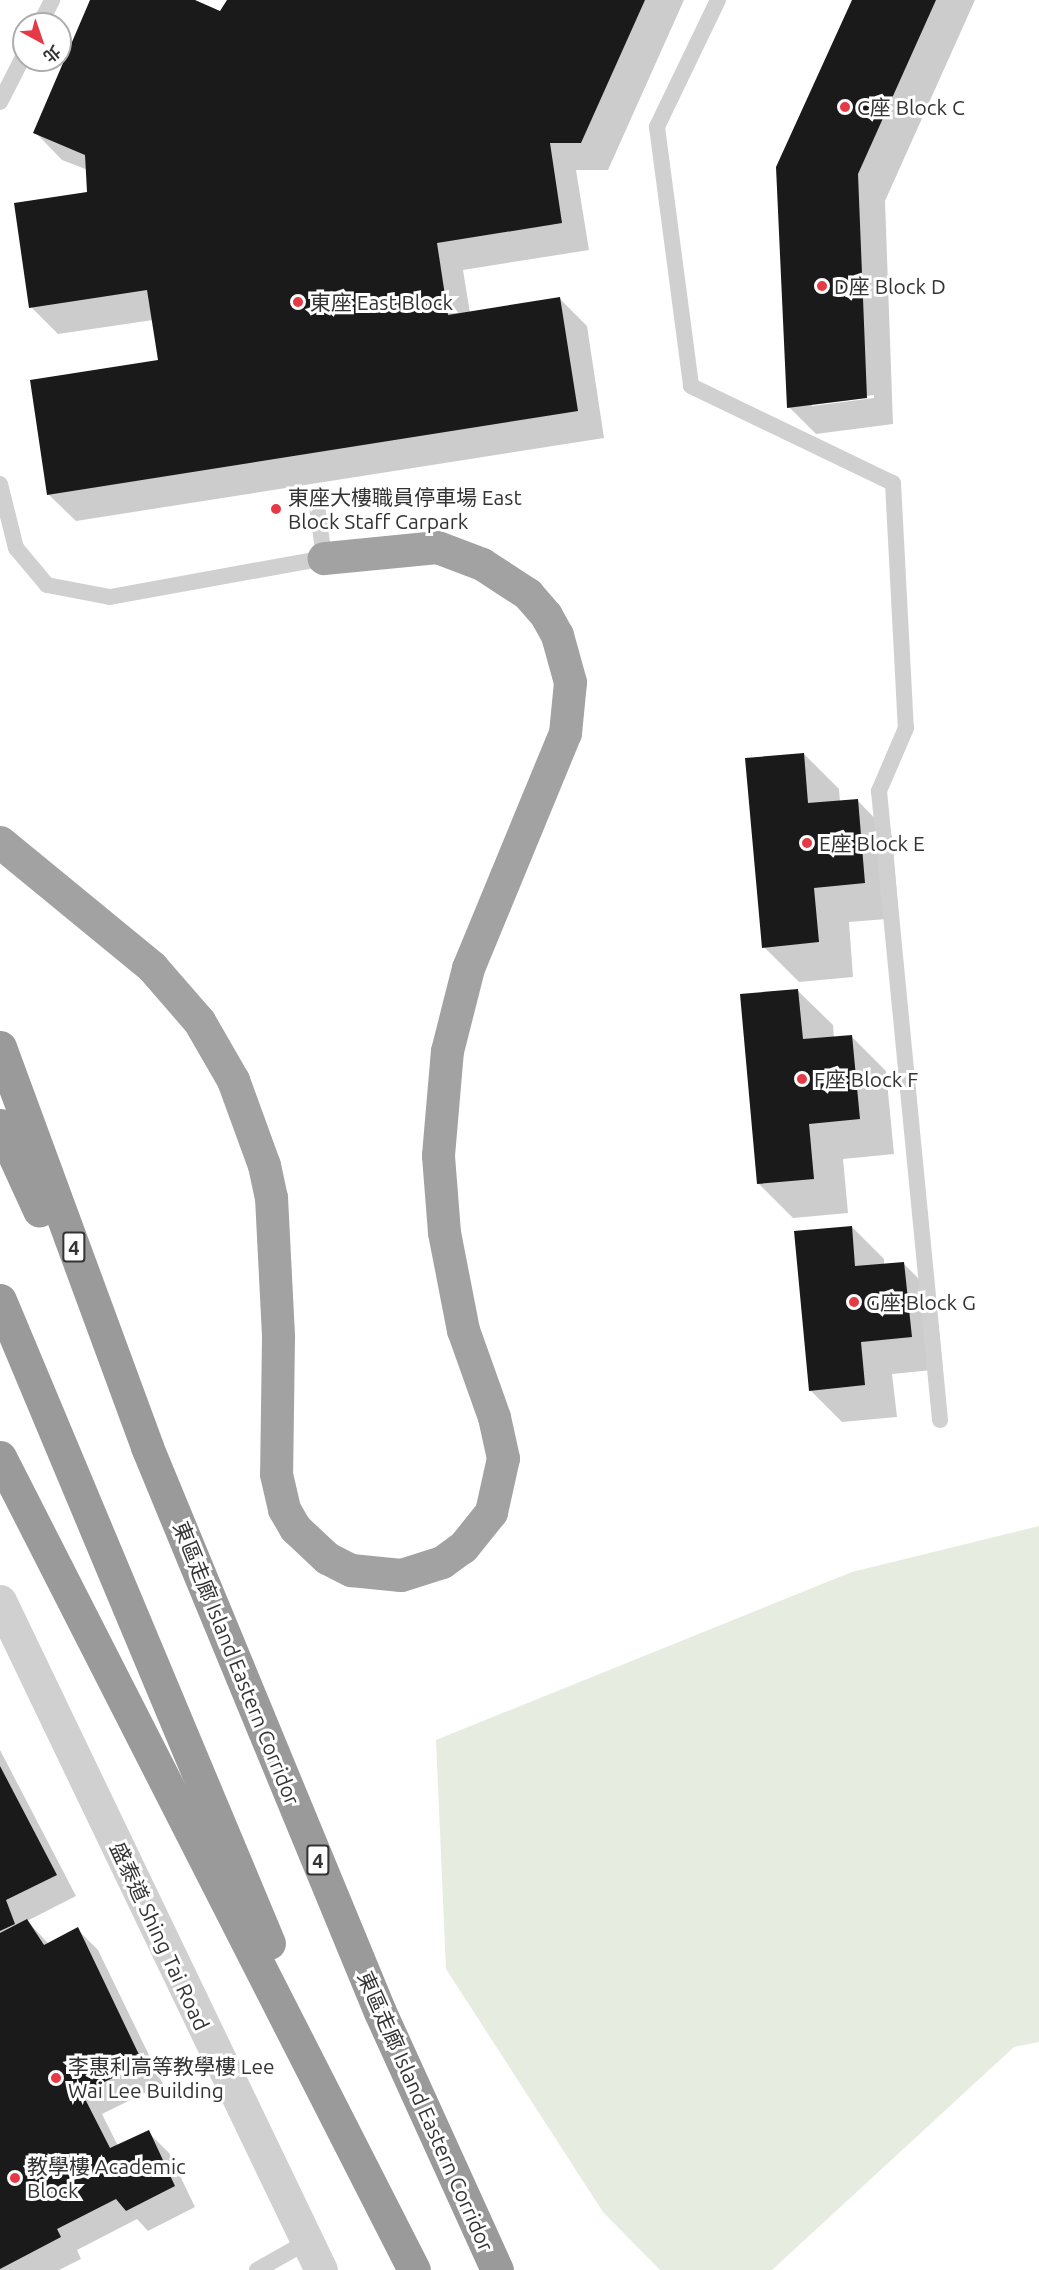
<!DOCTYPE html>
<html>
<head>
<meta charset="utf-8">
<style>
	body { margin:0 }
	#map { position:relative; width:1039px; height:2270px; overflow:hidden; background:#fff; font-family:Ubuntu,"Noto Sans TC",sans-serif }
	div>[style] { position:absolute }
	.green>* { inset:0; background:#e6ecdf }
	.shadow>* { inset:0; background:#0003 }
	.building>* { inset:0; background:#1a1a1a }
	.service>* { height:16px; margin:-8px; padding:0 8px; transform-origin:8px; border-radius:8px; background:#d0d0d0 }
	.minor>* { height:33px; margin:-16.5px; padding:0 16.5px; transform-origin:16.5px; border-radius:16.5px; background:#d0d0d0 }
	.trunk>* { height:33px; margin:-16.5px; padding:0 16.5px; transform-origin:16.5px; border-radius:16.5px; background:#a2a2a2 }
	.motorway>* { height:33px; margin:-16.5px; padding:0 16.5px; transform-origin:16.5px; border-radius:16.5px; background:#9a9a9a }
	.dots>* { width:16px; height:16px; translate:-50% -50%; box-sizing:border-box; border:3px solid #fff; border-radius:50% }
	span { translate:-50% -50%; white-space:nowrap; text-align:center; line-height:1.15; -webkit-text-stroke:6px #fff; paint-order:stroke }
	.shield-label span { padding:2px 4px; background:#fff; border:2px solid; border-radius:4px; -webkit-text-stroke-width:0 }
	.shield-label { font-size:20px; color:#333; font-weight:700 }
	.poi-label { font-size:21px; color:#333 }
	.left { translate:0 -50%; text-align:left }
	.street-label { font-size:21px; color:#333 }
	.north { position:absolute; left:12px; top:12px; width:60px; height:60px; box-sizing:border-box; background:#fff; border:2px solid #adadad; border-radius:50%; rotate:140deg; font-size:16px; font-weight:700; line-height:24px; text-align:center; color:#333 }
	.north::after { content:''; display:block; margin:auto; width:21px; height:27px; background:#e63946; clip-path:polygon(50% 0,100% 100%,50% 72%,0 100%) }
</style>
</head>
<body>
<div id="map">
	<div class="green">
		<i style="clip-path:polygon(1039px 1526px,1039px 2042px,1014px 2047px,772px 2270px,660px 2270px,603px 2212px,446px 1969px,436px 1740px,852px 1572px)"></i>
	</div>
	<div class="shadow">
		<i style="clip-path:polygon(92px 0,191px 0,221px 13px,228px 0,684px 0,608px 170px,576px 170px,589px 250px,463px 270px,470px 313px,560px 299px,587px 326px,604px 438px,76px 521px,48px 494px,159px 361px,153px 320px,58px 334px,31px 307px,89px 193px,88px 170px,62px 160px,35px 132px)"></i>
		<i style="clip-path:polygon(evenodd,853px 0,975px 0,885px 201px,893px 424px,816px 434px,789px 407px,853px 0,874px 395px,874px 398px,812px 406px,812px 403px,874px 395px)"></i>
		<i style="clip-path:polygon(804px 754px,839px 789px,840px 802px,857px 800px,892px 836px,899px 918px,849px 922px,853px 977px,799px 982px,764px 947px)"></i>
		<i style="clip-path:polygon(797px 990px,833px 1025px,834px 1038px,851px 1036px,886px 1071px,894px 1154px,843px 1159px,848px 1213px,793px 1218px,758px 1183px)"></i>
		<i style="clip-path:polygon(852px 1227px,884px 1259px,884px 1265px,903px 1263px,935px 1295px,943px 1369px,892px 1374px,897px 1417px,842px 1422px,810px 1390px)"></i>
		<i style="clip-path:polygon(0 1750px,76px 1896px,27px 1921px,49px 1944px,77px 1929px,98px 1950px,163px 2084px,102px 2114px,118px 2146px,148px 2132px,169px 2153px,195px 2207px,148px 2231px,137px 2219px,77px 2250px,81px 2259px,59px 2270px,0 2270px)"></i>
	</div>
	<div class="building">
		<i style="clip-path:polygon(90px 0,195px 0,220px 11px,227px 0,645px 0,581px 143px,550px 143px,562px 223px,437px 243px,448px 315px,560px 297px,578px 411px,47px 495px,30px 380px,158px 360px,147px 290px,29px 308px,14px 203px,87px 192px,85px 155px,33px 133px)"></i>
		<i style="clip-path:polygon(852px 0,936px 0,858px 174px,867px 398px,787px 408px,776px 167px)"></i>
		<i style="clip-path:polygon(804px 753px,808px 803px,858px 799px,865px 883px,814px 888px,819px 942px,762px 948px,745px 758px)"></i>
		<i style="clip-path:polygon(798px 989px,803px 1039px,852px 1035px,860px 1119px,809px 1124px,814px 1179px,757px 1184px,740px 994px)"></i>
		<i style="clip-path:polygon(852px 1226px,855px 1266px,904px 1262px,912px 1337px,861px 1342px,865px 1385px,809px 1391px,794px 1231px)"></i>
		<i style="clip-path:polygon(0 1766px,57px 1875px,6px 1900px,15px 1924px,0 1931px)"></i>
		<i style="clip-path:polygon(27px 1919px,44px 1945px,78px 1927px,143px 2063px,82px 2093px,110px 2148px,149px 2130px,175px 2186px,126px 2211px,116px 2199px,57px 2229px,61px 2237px,0 2269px,0 1933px)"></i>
	</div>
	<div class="service">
		<i style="left:718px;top:0;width:141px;rotate:115.7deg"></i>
		<i style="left:657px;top:127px;width:261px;rotate:82.5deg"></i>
		<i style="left:691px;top:386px;width:224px;rotate:25.7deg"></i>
		<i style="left:893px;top:483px;width:245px;rotate:87deg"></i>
		<i style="left:906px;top:728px;width:69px;rotate:113.2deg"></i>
		<i style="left:879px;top:791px;width:632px;rotate:84.46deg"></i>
		<i style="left:40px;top:24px;width:27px;rotate:-63deg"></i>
		<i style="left:0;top:102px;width:53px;rotate:-62.9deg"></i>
		<i style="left:0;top:484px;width:66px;rotate:76deg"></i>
		<i style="left:16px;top:548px;width:48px;rotate:50deg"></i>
		<i style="left:47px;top:585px;width:64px;rotate:10.8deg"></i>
		<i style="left:110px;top:597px;width:218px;rotate:-10.3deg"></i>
		<i style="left:324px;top:558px;width:61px;rotate:-97.6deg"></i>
		<i style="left:257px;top:2270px;width:55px;rotate:-29.4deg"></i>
	</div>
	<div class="minor">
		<i style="left:0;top:1601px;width:742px;rotate:64.37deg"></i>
	</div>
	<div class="trunk">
		<i style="left:0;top:842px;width:197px;rotate:39.4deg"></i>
		<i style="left:152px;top:967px;width:72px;rotate:49deg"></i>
		<i style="left:199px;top:1021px;width:68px;rotate:60deg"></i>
		<i style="left:233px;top:1080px;width:90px;rotate:70deg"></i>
		<i style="left:264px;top:1165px;width:33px;rotate:78deg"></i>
		<i style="left:271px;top:1197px;width:140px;rotate:87.1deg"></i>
		<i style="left:278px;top:1337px;width:137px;rotate:90.8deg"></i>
		<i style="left:276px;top:1474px;width:36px;rotate:77deg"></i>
		<i style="left:284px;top:1509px;width:22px;rotate:60deg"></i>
		<i style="left:295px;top:1528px;width:44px;rotate:43.2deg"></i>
		<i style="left:327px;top:1558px;width:27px;rotate:27deg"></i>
		<i style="left:351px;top:1570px;width:50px;rotate:5.7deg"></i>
		<i style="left:401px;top:1575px;width:43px;rotate:-17.6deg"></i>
		<i style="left:442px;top:1562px;width:26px;rotate:-36deg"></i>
		<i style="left:463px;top:1547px;width:45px;rotate:-51.3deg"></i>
		<i style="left:491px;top:1512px;width:55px;rotate:-77.5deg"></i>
		<i style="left:503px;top:1458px;width:42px;rotate:-102.4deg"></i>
		<i style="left:494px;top:1417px;width:92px;rotate:-109.6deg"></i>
		<i style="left:463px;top:1330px;width:100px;rotate:-101deg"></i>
		<i style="left:444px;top:1232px;width:77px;rotate:-94.5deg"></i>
		<i style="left:438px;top:1155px;width:104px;rotate:-85.1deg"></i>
		<i style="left:447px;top:1051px;width:86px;rotate:-75.8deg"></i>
		<i style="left:468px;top:968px;width:254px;rotate:-67.6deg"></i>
		<i style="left:565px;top:733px;width:51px;rotate:-84.4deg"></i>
		<i style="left:570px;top:682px;width:49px;rotate:-105.5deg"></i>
		<i style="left:557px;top:635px;width:23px;rotate:-119deg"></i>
		<i style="left:546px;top:615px;width:28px;rotate:-131deg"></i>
		<i style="left:528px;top:594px;width:55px;rotate:-146.9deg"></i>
		<i style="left:482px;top:564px;width:48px;rotate:-159.3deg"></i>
		<i style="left:437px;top:547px;width:114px;rotate:174.4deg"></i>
	</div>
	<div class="motorway">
		<i style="left:0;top:1047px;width:426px;rotate:69.8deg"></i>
		<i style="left:147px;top:1447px;width:611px;rotate:67.59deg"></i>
		<i style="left:380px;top:2012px;width:283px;rotate:65.6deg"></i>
		<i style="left:0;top:1125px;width:94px;rotate:65.4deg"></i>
		<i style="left:0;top:1300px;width:697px;rotate:67.3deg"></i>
		<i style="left:0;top:1457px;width:912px;rotate:63.01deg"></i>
	</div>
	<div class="dots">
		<i style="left:845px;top:107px;background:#e63946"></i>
		<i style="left:822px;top:286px;background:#e63946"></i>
		<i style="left:298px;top:302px;background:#e63946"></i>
		<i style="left:276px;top:509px;background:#e63946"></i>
		<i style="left:807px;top:843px;background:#e63946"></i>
		<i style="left:802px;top:1079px;background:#e63946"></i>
		<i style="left:854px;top:1302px;background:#e63946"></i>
		<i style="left:56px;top:2078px;background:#e63946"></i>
		<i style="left:15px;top:2178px;background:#e63946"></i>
	</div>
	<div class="shield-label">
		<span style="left:74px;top:1247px">4</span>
		<span style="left:318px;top:1860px">4</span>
	</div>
	<div class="poi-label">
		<span class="left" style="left:857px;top:107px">C座 Block C</span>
		<span class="left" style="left:834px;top:286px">D座 Block D</span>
		<span class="left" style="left:310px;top:302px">東座 East Block</span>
		<span class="left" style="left:288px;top:509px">東座大樓職員停車場 East<br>Block Staff Carpark</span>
		<span class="left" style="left:819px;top:843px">E座 Block E</span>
		<span class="left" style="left:814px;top:1079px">F座 Block F</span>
		<span class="left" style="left:866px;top:1302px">G座 Block G</span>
		<span class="left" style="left:68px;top:2078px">李惠利高等教學樓 Lee<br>Wai Lee Building</span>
		<span class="left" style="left:27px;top:2178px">教學樓 Academic<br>Block</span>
	</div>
	<div class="street-label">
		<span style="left:237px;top:1663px;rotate:68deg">東區走廊 Island Eastern Corridor</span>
		<span style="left:160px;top:1936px;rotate:65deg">盛泰道 Shing Tai Road</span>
		<span style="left:426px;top:2111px;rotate:66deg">東區走廊 Island Eastern Corridor</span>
	</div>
	<div class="north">北</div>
</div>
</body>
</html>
